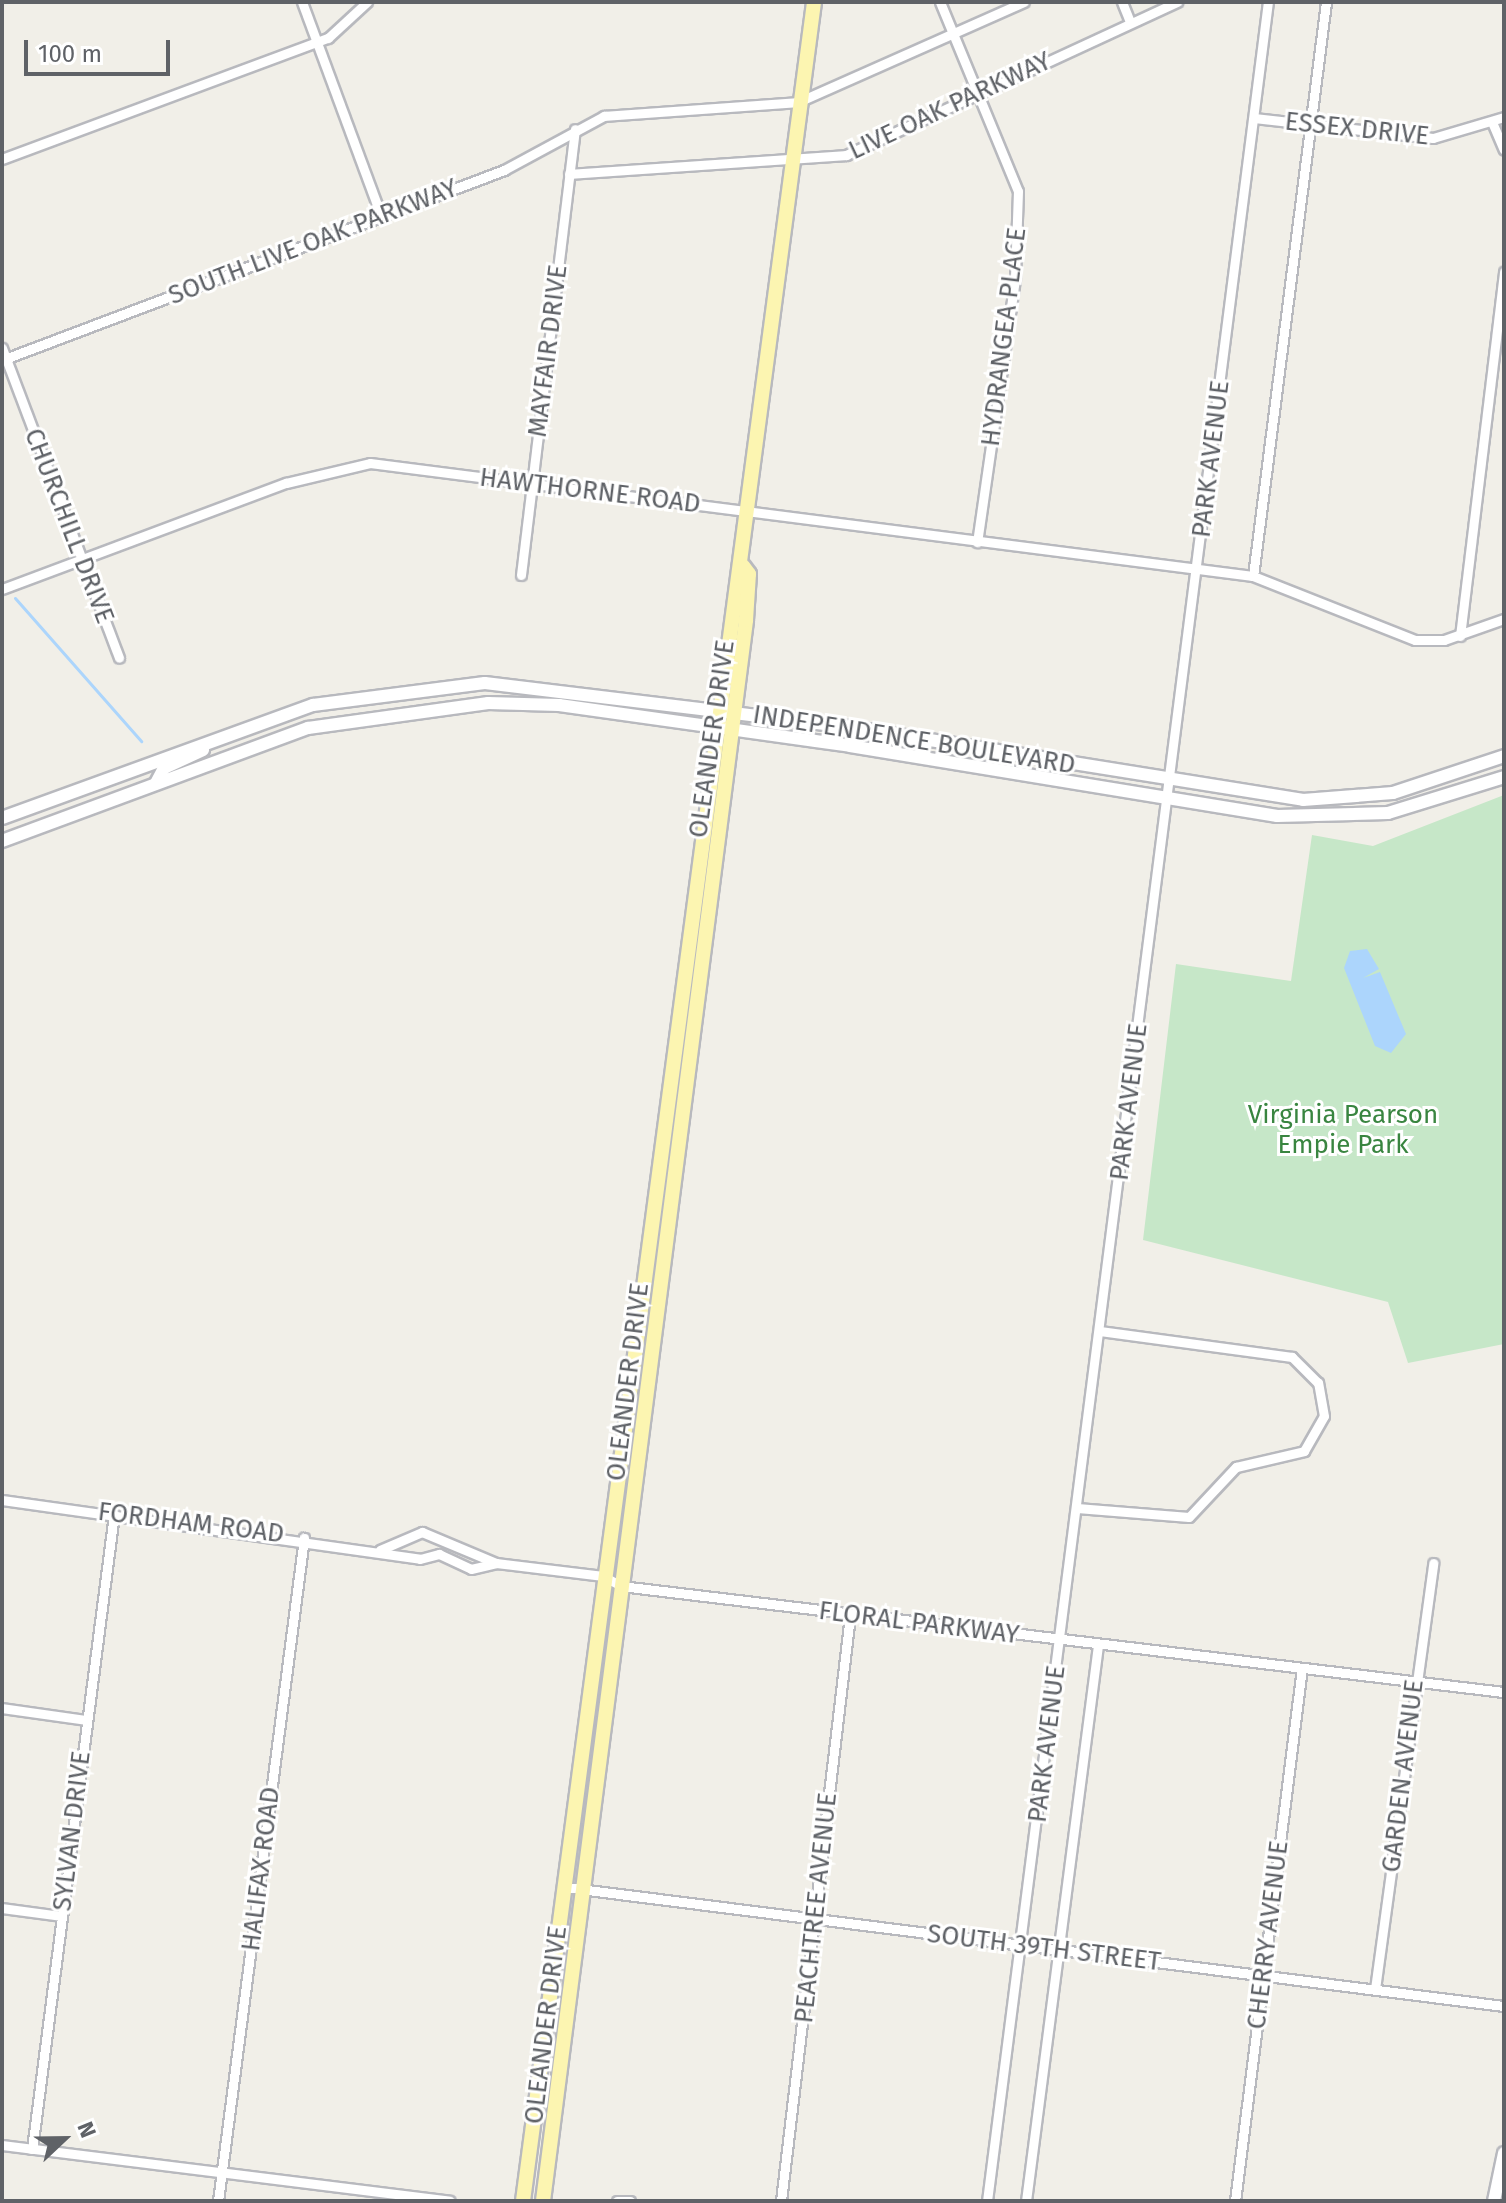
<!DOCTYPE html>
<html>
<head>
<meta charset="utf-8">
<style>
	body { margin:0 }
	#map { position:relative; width:1506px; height:2203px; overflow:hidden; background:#f1efe8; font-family:"Fira Sans",sans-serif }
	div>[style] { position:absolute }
	.green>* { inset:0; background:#c6e7c8 }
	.water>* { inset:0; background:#acd5fc }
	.stream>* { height:3px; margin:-1.5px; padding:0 1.5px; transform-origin:1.5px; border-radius:1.5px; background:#acd5fc }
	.roads { filter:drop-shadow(2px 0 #b8b9be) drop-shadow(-2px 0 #b8b9be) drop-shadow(0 2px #b8b9be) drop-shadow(0 -2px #b8b9be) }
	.street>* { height:9px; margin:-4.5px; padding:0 4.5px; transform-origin:4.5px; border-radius:4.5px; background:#fff }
	.secondary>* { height:12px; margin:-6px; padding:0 6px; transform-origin:6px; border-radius:6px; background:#fff }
	.primary>* { height:14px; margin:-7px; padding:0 7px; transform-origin:7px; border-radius:7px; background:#fcf5b1 }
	span { translate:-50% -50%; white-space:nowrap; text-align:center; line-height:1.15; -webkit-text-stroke:6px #fff; paint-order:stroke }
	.street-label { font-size:26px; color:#5f6267 }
	.park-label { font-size:26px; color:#398540 }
	.frame { position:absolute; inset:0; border:4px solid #5f6267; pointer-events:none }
	.north { position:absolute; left:24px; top:2099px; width:80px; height:80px; -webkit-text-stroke:6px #fff; paint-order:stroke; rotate:68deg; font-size:22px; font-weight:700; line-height:32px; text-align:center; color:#5f6267 }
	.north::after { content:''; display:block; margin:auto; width:28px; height:36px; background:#5f6267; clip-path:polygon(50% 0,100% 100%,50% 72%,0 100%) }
	.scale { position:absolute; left:24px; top:40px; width:146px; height:36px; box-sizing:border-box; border:4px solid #5f6267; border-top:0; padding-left:10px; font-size:24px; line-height:28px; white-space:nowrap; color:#5f6267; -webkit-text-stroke:6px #fff; paint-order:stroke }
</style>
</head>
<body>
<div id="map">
	<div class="green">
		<i style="clip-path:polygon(1504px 795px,1504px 1344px,1408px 1363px,1388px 1302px,1143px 1240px,1176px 964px,1291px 981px,1312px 835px,1373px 846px)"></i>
	</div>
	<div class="water">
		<i style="clip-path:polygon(1367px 949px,1379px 969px,1363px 978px,1380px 972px,1406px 1034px,1391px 1053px,1375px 1046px,1344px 968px,1350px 951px)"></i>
	</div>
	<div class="stream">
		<i style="left:15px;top:598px;width:191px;rotate:48.6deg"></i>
	</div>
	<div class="roads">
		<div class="street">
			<i style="left:302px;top:2px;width:227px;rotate:69.7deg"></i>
			<i style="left:940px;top:2px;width:204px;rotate:67.6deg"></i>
			<i style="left:1018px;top:191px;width:88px;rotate:92deg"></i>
			<i style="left:1015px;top:279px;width:266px;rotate:98.2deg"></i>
			<i style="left:1122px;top:2px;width:22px;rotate:68deg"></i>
			<i style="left:1254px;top:118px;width:180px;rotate:6.4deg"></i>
			<i style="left:1433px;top:138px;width:74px;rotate:-16.5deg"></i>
			<i style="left:1492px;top:122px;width:30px;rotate:67deg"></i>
			<i style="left:2px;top:159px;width:348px;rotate:-20.4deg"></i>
			<i style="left:328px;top:38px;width:53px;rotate:-42.7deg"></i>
			<i style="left:569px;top:174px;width:278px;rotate:-3.9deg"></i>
			<i style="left:846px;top:155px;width:365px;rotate:-24.8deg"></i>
			<i style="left:2px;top:348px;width:331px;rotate:69.3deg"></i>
			<i style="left:2px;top:360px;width:537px;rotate:-20.73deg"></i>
			<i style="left:504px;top:170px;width:114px;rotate:-28.4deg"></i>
			<i style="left:604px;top:116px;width:195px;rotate:-4.1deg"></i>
			<i style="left:798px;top:102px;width:247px;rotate:-23.9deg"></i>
			<i style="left:521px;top:575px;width:449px;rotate:-83.1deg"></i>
			<i style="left:1253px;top:576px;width:579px;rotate:-82.75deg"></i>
			<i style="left:2px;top:589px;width:303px;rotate:-20.5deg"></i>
			<i style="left:286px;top:483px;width:86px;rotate:-13.4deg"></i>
			<i style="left:370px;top:463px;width:890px;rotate:7.29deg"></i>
			<i style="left:1253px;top:576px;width:174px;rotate:21.6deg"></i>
			<i style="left:1415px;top:640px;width:29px"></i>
			<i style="left:1444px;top:640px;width:64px;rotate:-19.3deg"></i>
			<i style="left:1460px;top:636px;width:367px;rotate:-83.1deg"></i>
			<i style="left:2px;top:1500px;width:422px;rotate:8deg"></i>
			<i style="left:420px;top:1559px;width:20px;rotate:-15deg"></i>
			<i style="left:439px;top:1554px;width:35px;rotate:25deg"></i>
			<i style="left:471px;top:1569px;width:26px;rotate:-13deg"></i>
			<i style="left:1077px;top:1508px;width:112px;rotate:4.6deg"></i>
			<i style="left:1189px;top:1517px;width:69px;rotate:-46.8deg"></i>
			<i style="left:1236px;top:1467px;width:70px;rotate:-13.2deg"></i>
			<i style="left:1304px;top:1451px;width:40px;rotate:-60.3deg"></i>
			<i style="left:1324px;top:1416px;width:34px;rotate:-100deg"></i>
			<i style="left:1318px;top:1383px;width:37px;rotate:-135deg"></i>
			<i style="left:1292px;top:1357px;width:194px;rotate:-172.3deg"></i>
			<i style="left:380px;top:1550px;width:46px;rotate:-23.2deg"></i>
			<i style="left:422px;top:1532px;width:80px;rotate:22.7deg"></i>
			<i style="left:496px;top:1563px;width:108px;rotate:6.9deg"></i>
			<i style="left:603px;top:1576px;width:21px;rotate:29deg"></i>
			<i style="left:621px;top:1586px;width:889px;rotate:6.85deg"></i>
			<i style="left:2px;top:1708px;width:85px;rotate:8.1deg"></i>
			<i style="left:564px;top:1887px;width:948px;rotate:7.22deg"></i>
			<i style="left:2px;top:1908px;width:60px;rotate:7.7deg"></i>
			<i style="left:1375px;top:1989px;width:430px;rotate:-82.2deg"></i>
			<i style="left:2px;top:2145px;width:451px;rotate:7.1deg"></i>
			<i style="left:32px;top:2149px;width:640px;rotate:-82.64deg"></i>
			<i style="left:218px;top:2201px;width:669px;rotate:-82.61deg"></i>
			<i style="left:617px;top:2201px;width:13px"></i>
			<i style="left:781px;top:2201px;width:590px;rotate:-83.28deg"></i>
			<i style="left:987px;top:2201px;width:2217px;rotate:-82.72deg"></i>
			<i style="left:1026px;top:2201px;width:561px;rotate:-82.62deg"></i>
			<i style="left:1235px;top:2201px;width:537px;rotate:-82.84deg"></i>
		</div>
		<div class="secondary">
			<i style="left:156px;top:783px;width:17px;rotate:-62deg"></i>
			<i style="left:164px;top:768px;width:43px;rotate:-24.8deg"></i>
			<i style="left:2px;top:818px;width:331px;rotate:-20deg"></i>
			<i style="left:313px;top:705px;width:173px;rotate:-7.3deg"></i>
			<i style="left:485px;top:683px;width:373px;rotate:6.9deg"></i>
			<i style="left:855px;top:728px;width:454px;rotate:9.1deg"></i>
			<i style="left:1303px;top:800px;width:90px;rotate:-4.4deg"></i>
			<i style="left:1393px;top:793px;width:117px;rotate:-18.4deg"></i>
			<i style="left:2px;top:841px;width:326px;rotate:-20.3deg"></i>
			<i style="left:308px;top:728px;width:182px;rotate:-7.9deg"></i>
			<i style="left:488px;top:703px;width:71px;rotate:1.6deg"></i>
			<i style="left:559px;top:705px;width:294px;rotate:8deg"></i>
			<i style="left:850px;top:746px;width:433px;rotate:9.3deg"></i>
			<i style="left:1277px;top:816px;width:111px;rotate:-1.5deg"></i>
			<i style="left:1388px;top:813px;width:121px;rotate:-17.2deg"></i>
			<i style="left:1494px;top:2201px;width:49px;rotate:-78.2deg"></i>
		</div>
		<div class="primary">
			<i style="left:523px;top:2201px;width:2218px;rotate:-82.46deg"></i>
			<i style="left:543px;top:2201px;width:1594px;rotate:-82.68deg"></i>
			<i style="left:746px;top:620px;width:46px;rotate:-86.3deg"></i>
			<i style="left:749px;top:574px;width:10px;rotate:-127deg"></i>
		</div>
	</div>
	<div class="street-label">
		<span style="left:950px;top:106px;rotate:-25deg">LIVE OAK PARKWAY</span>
		<span style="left:1357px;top:129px;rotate:6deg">ESSEX DRIVE</span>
		<span style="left:313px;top:242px;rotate:-21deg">SOUTH LIVE OAK PARKWAY</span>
		<span style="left:1004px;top:337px;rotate:-83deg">HYDRANGEA PLACE</span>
		<span style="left:548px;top:351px;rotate:-83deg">MAYFAIR DRIVE</span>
		<span style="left:1211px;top:459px;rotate:-83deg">PARK AVENUE</span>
		<span style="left:590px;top:491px;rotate:7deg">HAWTHORNE ROAD</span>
		<span style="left:69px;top:526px;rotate:69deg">CHURCHILL DRIVE</span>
		<span style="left:712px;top:739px;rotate:-82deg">OLEANDER DRIVE</span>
		<span style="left:914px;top:740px;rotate:9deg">INDEPENDENCE BOULEVARD</span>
		<span style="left:1129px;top:1102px;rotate:-83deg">PARK AVENUE</span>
		<span style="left:628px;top:1382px;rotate:-83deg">OLEANDER DRIVE</span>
		<span style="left:191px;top:1523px;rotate:7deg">FORDHAM ROAD</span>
		<span style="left:919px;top:1623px;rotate:7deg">FLORAL PARKWAY</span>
		<span style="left:1047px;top:1744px;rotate:-83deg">PARK AVENUE</span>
		<span style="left:1403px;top:1776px;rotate:-83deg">GARDEN AVENUE</span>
		<span style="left:72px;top:1831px;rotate:-83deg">SYLVAN DRIVE</span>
		<span style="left:261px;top:1869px;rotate:-83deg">HALIFAX ROAD</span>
		<span style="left:816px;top:1908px;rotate:-84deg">PEACHTREE AVENUE</span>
		<span style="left:1268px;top:1935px;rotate:-83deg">CHERRY AVENUE</span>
		<span style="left:1044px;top:1948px;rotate:7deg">SOUTH 39TH STREET</span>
		<span style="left:546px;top:2025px;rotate:-83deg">OLEANDER DRIVE</span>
	</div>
	<div class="park-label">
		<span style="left:1343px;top:1130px">Virginia Pearson<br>Empie Park</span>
	</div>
	<div class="frame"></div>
	<div class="north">N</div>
	<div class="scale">100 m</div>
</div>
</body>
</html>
